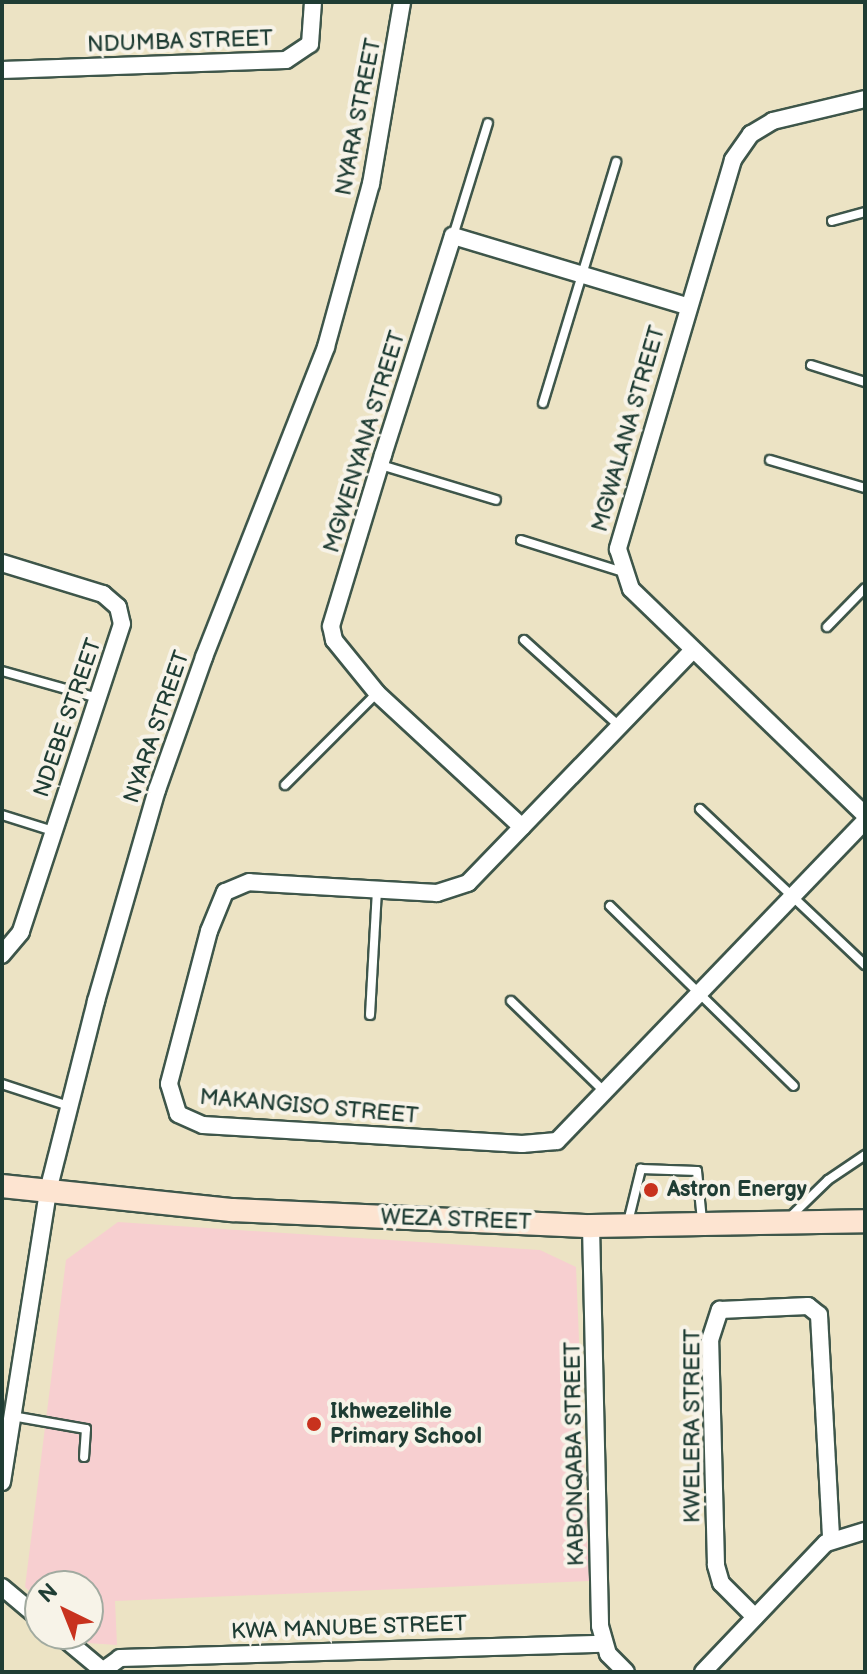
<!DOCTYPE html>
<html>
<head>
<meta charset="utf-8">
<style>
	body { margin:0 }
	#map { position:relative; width:867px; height:1674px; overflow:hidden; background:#ece3c4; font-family:"Balsamiq Sans",sans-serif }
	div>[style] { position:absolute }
	.built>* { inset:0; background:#f7cfd0 }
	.roads { filter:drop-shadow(2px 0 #3e564a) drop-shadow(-2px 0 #3e564a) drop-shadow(0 2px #3e564a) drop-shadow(0 -2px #3e564a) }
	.lane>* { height:8px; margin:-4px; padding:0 4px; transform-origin:4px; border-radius:4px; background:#fff }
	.street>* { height:16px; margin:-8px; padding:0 8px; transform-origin:8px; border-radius:8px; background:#fff }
	.secondary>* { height:22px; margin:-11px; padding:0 11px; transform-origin:11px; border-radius:11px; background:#fde4d1 }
	.dots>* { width:22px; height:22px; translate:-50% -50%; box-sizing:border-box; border:4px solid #f7f3e8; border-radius:50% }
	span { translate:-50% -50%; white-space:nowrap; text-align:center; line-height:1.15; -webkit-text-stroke:8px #f7f3e8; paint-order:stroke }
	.street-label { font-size:22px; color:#1f3d34 }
	.poi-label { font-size:22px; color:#1f3d34; font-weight:700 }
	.left { translate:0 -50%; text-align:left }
	.frame { position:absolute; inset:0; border:4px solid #1f3d34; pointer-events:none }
	.north { position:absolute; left:24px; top:1570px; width:80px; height:80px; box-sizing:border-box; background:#f7f3e8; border:2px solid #a1aaa0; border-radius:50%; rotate:317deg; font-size:22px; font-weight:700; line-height:32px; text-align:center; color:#1f3d34 }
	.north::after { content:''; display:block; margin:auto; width:28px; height:36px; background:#c8321e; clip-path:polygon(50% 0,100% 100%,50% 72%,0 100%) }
</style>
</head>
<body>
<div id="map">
	<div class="built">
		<i style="clip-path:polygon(118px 1222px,540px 1250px,576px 1267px,589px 1581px,115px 1601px,117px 1645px,88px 1643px,78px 1634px,88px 1634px,88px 1586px,40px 1586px,40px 1601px,25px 1587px,66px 1260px)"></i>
	</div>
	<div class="roads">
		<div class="lane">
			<i style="left:832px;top:221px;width:34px;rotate:-15deg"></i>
			<i style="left:453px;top:236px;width:118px;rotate:-72.8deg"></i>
			<i style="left:811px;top:365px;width:57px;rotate:17.5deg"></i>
			<i style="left:543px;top:403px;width:252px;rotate:-73.1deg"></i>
			<i style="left:770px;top:460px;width:99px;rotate:16.4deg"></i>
			<i style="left:381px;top:465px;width:120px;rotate:16.9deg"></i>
			<i style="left:521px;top:540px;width:107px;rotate:17.4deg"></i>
			<i style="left:827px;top:627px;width:54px;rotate:-45.7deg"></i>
			<i style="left:524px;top:640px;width:127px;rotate:42.1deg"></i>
			<i style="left:2px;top:671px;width:100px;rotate:15.7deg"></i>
			<i style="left:285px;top:785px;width:130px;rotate:-45deg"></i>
			<i style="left:700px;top:809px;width:227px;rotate:43.4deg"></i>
			<i style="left:2px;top:815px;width:53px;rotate:17.4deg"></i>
			<i style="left:610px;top:906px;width:257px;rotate:44.4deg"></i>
			<i style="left:511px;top:1001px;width:129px;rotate:44.1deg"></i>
			<i style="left:370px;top:1015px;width:125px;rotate:-86.8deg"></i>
			<i style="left:2px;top:1084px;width:71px;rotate:18.2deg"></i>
			<i style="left:789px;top:1218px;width:54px;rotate:-44.3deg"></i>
			<i style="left:828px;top:1180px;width:45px;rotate:-34deg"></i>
			<i style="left:628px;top:1222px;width:55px;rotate:-76.2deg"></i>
			<i style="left:641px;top:1169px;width:56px;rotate:2deg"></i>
			<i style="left:697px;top:1171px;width:49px;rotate:84.2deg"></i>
			<i style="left:12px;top:1416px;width:75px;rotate:10deg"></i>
			<i style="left:86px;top:1429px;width:28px;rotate:94deg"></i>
		</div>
		<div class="street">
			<i style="left:2px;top:70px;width:284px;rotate:-2deg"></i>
			<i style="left:286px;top:60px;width:29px;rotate:-34deg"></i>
			<i style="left:310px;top:44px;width:42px;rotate:-85.9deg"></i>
			<i style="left:865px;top:99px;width:95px;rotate:166.6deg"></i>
			<i style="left:773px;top:121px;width:26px;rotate:149deg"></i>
			<i style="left:751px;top:134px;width:32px;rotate:125deg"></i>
			<i style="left:733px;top:160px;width:406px;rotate:106.5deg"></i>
			<i style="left:618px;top:549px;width:42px;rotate:72deg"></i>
			<i style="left:631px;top:589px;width:325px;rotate:44deg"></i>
			<i style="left:2px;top:563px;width:106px;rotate:17.1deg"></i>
			<i style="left:103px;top:594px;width:20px;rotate:41deg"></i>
			<i style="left:118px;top:607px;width:17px;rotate:77deg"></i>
			<i style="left:122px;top:624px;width:324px;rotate:108.2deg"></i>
			<i style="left:21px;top:932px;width:30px;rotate:130deg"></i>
			<i style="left:692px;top:651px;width:322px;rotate:134deg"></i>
			<i style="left:468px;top:883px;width:33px;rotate:162deg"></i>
			<i style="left:437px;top:893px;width:188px;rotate:-176.7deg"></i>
			<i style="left:249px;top:882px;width:26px;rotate:157deg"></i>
			<i style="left:225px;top:892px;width:42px;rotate:112.3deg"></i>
			<i style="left:209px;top:931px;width:158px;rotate:104.7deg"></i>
			<i style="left:169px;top:1084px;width:31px;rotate:73deg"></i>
			<i style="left:178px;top:1114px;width:27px;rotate:24deg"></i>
			<i style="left:203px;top:1125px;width:320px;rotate:3.4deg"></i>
			<i style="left:522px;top:1144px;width:35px;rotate:-5deg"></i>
			<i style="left:557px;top:1141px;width:444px;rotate:-46.1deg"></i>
			<i style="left:522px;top:827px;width:197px;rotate:-137.3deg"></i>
			<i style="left:377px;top:693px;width:68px;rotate:-129.1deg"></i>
			<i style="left:334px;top:640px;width:14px;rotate:-102deg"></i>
			<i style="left:331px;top:626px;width:179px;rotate:-73.1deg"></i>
			<i style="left:383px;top:455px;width:230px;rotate:-72.3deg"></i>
			<i style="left:453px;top:236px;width:244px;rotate:16.7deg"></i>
			<i style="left:591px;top:1226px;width:400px;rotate:88.7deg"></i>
			<i style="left:600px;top:1626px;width:29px;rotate:74deg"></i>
			<i style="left:608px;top:1654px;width:25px;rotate:45deg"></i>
			<i style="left:2px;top:1482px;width:295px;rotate:-81deg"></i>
			<i style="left:48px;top:1191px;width:196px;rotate:-75.8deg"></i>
			<i style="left:96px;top:1001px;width:220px;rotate:-73.9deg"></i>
			<i style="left:157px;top:790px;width:141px;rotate:-70.5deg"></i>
			<i style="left:204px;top:657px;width:333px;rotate:-68.5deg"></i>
			<i style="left:326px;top:347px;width:169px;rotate:-74.6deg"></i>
			<i style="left:371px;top:184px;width:185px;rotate:-80.3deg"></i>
			<i style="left:2px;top:1587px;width:50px;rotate:40.1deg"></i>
			<i style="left:755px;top:1617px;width:48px;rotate:-135deg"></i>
			<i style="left:721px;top:1583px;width:19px;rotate:-106deg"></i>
			<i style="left:716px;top:1565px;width:225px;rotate:-91.5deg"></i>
			<i style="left:710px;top:1340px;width:32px;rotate:-72deg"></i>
			<i style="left:720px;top:1310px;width:88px;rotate:-2.6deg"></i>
			<i style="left:808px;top:1306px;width:14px;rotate:39deg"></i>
			<i style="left:819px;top:1315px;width:223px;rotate:86.9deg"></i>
			<i style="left:59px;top:1634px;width:56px;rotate:39.9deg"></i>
			<i style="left:101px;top:1672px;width:24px;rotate:-36deg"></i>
			<i style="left:120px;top:1658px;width:483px;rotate:-1.7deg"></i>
			<i style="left:703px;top:1672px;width:178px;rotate:-46.4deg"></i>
			<i style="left:826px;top:1543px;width:41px;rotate:-17.1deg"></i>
		</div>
		<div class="secondary">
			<i style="left:2px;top:1186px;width:231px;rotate:6deg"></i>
			<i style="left:232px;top:1210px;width:359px;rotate:2.6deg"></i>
			<i style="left:591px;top:1226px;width:274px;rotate:-1deg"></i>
		</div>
	</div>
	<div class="dots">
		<i style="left:651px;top:1190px;background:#c8321e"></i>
		<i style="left:314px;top:1424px;background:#c8321e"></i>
	</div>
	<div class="street-label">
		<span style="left:180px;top:42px;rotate:-2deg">NDUMBA STREET</span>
		<span style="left:359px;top:117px;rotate:-79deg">NYARA STREET</span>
		<span style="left:629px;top:429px;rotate:-74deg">MGWALANA STREET</span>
		<span style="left:365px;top:442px;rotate:-73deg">MGWENYANA STREET</span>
		<span style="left:68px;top:718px;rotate:-71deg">NDEBE STREET</span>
		<span style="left:157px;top:727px;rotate:-71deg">NYARA STREET</span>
		<span style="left:309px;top:1107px;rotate:5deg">MAKANGISO STREET</span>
		<span style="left:456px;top:1220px;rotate:2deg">WEZA STREET</span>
		<span style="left:693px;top:1426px;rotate:-90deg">KWELERA STREET</span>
		<span style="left:575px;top:1454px;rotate:-91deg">KABONQABA STREET</span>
		<span style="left:349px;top:1628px;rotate:-2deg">KWA MANUBE STREET</span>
	</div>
	<div class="poi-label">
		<span class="left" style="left:667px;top:1190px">Astron Energy</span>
		<span class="left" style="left:330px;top:1424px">Ikhwezelihle<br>Primary School</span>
	</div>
	<div class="frame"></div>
	<div class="north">N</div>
</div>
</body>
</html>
